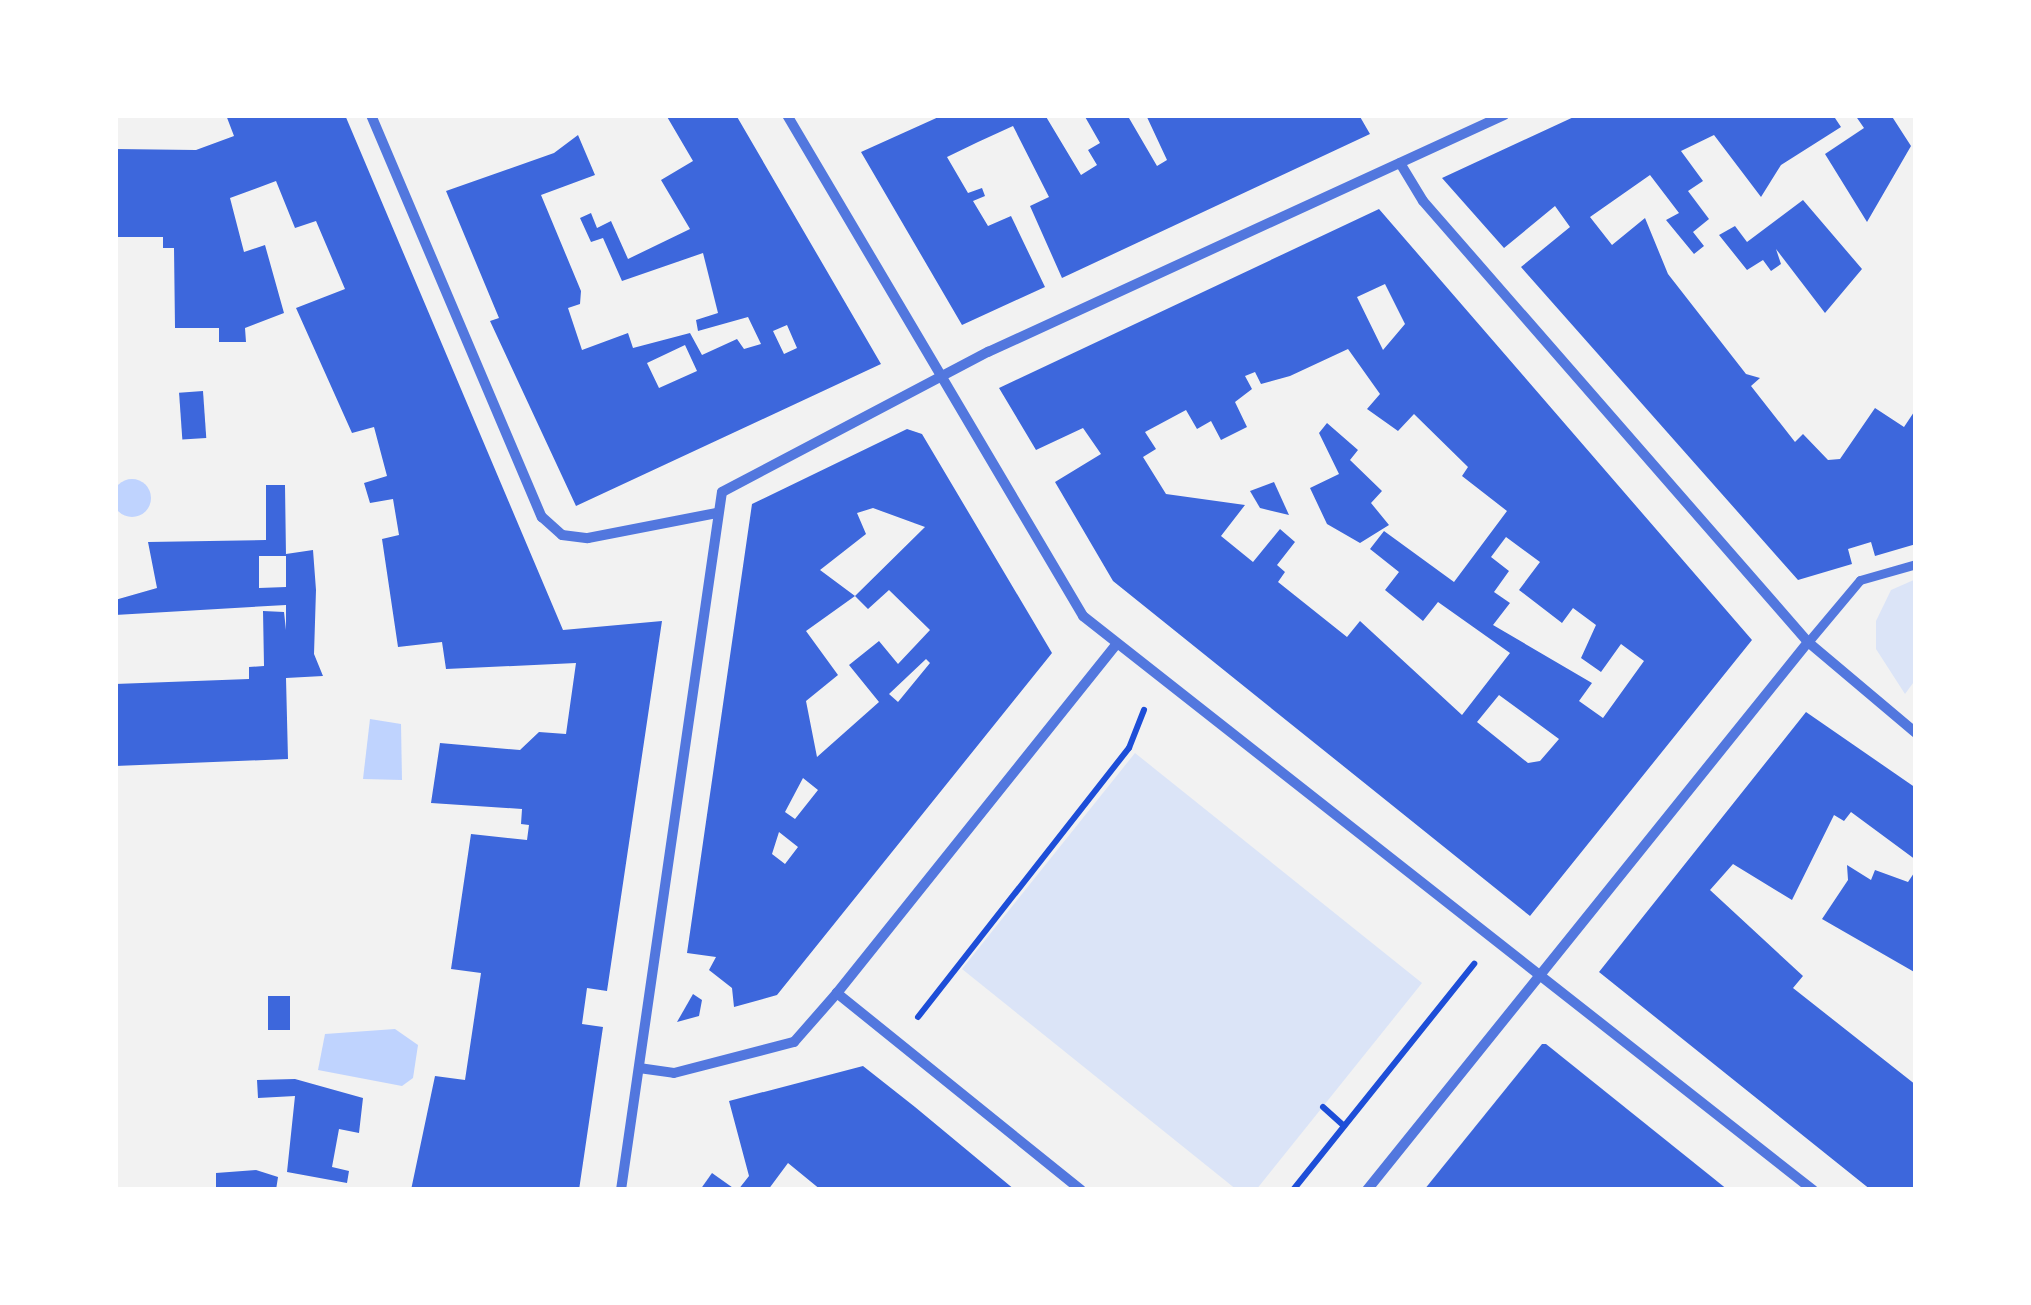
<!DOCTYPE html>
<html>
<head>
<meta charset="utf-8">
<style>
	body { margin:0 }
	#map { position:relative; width:2031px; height:1305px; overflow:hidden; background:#f2f2f2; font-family:Ubuntu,sans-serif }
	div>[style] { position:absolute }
	.green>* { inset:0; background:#dbe4f7 }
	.water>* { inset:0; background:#bfd3fe }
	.round { border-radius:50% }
	.building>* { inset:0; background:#3d67dc; transform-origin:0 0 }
	.path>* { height:6px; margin:-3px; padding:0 3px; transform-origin:3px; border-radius:3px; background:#1d4ed8 }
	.pedestrian>* { height:9px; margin:-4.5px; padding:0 4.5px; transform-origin:4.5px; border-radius:4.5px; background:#5277de }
	.minor>* { height:10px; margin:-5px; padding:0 5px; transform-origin:5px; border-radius:5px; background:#5277de }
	span { translate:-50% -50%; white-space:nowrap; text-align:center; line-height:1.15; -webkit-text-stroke:8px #fff; paint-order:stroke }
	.frame { position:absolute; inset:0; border:118px solid #fff; pointer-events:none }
</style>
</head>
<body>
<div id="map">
	<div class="green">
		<i style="clip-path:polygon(1916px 579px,1916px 679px,1905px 694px,1876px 649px,1876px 621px,1891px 590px)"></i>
		<i style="clip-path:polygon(1135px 753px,1422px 983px,1256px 1190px,1237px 1190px,962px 969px)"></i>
	</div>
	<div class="water">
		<i class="round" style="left:113px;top:479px;width:38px;height:38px"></i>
		<i style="clip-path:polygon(370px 719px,401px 724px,402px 780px,363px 779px)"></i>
		<i style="clip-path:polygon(395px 1029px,418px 1045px,413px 1078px,402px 1086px,318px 1070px,325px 1034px)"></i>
	</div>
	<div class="building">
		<i style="clip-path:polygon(226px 115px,345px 115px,563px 630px,662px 621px,607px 991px,587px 988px,582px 1024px,603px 1027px,579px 1190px,411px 1190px,435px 1076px,465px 1080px,481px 973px,451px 969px,471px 834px,527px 840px,529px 825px,521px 824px,522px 809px,431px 803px,440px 743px,520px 750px,539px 732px,566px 734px,576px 663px,446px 669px,442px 642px,398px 647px,382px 539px,399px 535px,393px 499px,370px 503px,364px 483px,387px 476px,374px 427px,352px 433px,296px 308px,345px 289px,316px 221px,295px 228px,276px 181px,230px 198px,244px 252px,265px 245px,284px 313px,245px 328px,246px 342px,219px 342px,219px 328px,175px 328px,174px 248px,163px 248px,163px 237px,115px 237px,115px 149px,196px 150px,234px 136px)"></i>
		<i style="clip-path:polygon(evenodd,666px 115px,736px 115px,881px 364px,576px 506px,490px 321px,499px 318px,446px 191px,554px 153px,578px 135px,595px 175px,541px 195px,581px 291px,580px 304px,568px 308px,582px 350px,628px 333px,633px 348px,690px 333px,702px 355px,737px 339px,744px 349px,761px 344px,748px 317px,698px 331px,696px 320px,718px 313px,703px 253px,622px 281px,603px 238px,591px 242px,580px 218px,591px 213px,597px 228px,611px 221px,628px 259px,690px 229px,661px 180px,693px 161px,666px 115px,787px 325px,797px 348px,784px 354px,773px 331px,787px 325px,666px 115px,685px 345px,697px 371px,659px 388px,647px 363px,685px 345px)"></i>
		<i style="clip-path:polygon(943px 115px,1045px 115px,1081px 175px,1097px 165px,1088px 150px,1100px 143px,1084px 115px,1129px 118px,1157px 166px,1167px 160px,1146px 115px,1359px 115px,1370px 134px,1062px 278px,1030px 206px,1049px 197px,1013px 126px,978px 142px,947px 157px,968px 193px,982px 188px,985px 196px,973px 201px,988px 226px,1011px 216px,1045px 287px,962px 325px,861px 152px)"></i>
		<i style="clip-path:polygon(1578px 115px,1833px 115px,1841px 127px,1781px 165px,1761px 197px,1714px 135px,1681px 151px,1703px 181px,1688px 191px,1709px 219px,1693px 232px,1704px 246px,1694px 254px,1666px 220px,1679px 213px,1650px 175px,1590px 217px,1612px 245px,1645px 218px,1668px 274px,1746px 374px,1760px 378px,1751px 386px,1795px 442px,1803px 434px,1828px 460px,1840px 459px,1875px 408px,1904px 427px,1916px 409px,1916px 544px,1875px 556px,1871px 542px,1848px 549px,1852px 564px,1798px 580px,1521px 267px,1570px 227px,1555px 206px,1504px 248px,1442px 178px)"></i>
		<i style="clip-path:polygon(1855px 115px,1891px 115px,1911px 146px,1867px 222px,1825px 154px,1864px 128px)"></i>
		<i style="clip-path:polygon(1803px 200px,1862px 269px,1825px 313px,1776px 249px,1781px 264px,1771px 271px,1763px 260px,1747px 270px,1719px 235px,1735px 226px,1747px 242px)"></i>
		<i style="clip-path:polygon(evenodd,1379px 209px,1752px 640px,1530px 916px,1113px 581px,1055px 482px,1101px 454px,1083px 428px,1036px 450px,999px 388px,1379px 209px,1385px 284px,1405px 324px,1383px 350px,1357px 297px,1385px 284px,1379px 209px,1348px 349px,1380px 394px,1367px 409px,1398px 431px,1414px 414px,1468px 467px,1462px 476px,1507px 511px,1454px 582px,1384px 531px,1370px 549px,1399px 572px,1385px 590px,1423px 621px,1438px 602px,1510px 653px,1462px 715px,1360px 621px,1347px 637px,1278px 582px,1285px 572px,1277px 565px,1295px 542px,1280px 529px,1253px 562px,1221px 536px,1245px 505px,1166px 494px,1143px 457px,1156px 449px,1145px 432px,1186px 410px,1197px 429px,1211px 421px,1221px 440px,1247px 427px,1235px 402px,1252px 389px,1245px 376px,1255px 372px,1261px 384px,1290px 376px,1348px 349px,1379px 209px,1506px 537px,1540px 562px,1519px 590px,1562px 623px,1573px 608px,1596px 625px,1581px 658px,1601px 672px,1621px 644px,1644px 661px,1603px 718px,1579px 701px,1592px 683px,1493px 625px,1510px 603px,1494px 592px,1509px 571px,1491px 557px,1506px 537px,1379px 209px,1499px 695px,1559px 739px,1540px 761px,1528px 763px,1477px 722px,1499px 695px)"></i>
		<i style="left:203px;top:391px;width:47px;height:24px;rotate:86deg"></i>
		<i style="clip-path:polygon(1327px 423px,1358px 450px,1350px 460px,1382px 491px,1371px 503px,1389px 525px,1360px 543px,1327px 524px,1310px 488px,1339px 474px,1319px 433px)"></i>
		<i style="clip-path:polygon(evenodd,907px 429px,922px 434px,1052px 653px,777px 995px,734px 1007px,732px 988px,709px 970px,716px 957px,687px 953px,752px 504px,907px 429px,873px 508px,925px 527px,855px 596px,868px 609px,889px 590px,930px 630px,898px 664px,879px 641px,849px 665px,879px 702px,817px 757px,806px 701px,838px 675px,806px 631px,855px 596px,820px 570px,866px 534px,857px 513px,873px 508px,907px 429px,926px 659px,930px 663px,898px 702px,889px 694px,926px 659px,907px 429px,803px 778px,818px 790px,795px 819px,785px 812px,803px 778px,907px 429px,779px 832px,798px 847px,785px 864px,772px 854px,779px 832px)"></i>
		<i style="clip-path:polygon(1274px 482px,1289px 515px,1260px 508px,1250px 491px)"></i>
		<i style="clip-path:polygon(266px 485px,285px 485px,286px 556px,259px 556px,259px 588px,286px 587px,286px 554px,313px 550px,316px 590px,314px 654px,323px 676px,286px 678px,288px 759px,115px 766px,115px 684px,249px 679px,249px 667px,264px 666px,263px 611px,284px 612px,286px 630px,286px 605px,115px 615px,115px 600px,157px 588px,148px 542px,266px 540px)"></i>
		<i style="clip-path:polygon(1806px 712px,1916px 788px,1916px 860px,1851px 812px,1844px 821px,1834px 815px,1792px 900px,1733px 864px,1710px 890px,1803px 976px,1793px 988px,1916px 1085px,1916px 1190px,1871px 1190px,1599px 972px)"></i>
		<i style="clip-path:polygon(1847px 865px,1871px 880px,1875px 870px,1908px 882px,1916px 870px,1916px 973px,1822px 919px,1848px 880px)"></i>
		<i style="clip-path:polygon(693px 994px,702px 1000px,699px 1016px,677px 1022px)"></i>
		<i style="left:268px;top:996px;width:22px;height:34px"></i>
		<i style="clip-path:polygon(1542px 1044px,1546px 1044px,1728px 1190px,1424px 1190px)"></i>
		<i style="clip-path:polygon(863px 1066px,915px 1107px,1015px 1190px,821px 1190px,788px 1163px,768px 1190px,738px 1190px,749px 1176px,729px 1101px)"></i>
		<i style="clip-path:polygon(295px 1079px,363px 1098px,359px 1133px,339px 1129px,332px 1167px,349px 1171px,347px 1183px,287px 1172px,295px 1096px,258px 1098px,257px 1080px)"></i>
		<i style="clip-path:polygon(256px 1170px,278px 1177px,276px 1190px,216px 1190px,216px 1173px)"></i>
		<i style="clip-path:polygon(712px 1173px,736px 1190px,700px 1190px)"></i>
	</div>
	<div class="path">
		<i style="left:918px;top:1017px;width:342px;rotate:-51.9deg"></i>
		<i style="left:1129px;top:748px;width:41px;rotate:-68.5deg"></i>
		<i style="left:1323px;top:1107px;width:28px;rotate:42deg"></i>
		<i style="left:1293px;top:1190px;width:290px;rotate:-51.3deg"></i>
	</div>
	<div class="pedestrian">
		<i style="left:1808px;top:642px;width:81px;rotate:-50deg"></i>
		<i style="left:1860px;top:580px;width:58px;rotate:-15.9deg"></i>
	</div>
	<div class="minor">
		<i style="left:371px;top:115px;width:437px;rotate:67deg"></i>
		<i style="left:542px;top:517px;width:27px;rotate:42deg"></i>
		<i style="left:562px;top:535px;width:26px;rotate:7deg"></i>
		<i style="left:588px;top:538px;width:131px;rotate:-11deg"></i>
		<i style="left:787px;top:115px;width:582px;rotate:59.42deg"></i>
		<i style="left:1083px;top:616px;width:929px;rotate:38.18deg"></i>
		<i style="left:1400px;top:163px;width:44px;rotate:58.8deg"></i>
		<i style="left:1423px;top:201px;width:585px;rotate:48.88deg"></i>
		<i style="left:1808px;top:642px;width:141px;rotate:40.1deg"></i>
		<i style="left:639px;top:1068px;width:35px;rotate:8deg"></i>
		<i style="left:674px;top:1073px;width:124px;rotate:-14.5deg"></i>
		<i style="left:794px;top:1042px;width:65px;rotate:-48.7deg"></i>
		<i style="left:621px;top:1190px;width:705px;rotate:-81.77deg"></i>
		<i style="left:722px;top:492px;width:301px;rotate:-27.8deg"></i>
		<i style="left:988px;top:352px;width:568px;rotate:-24.67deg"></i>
		<i style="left:1081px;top:1190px;width:314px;rotate:-141.1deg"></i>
		<i style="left:837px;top:993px;width:447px;rotate:-51.3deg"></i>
		<i style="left:1367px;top:1190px;width:703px;rotate:-51.17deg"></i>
	</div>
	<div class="frame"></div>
</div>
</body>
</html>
